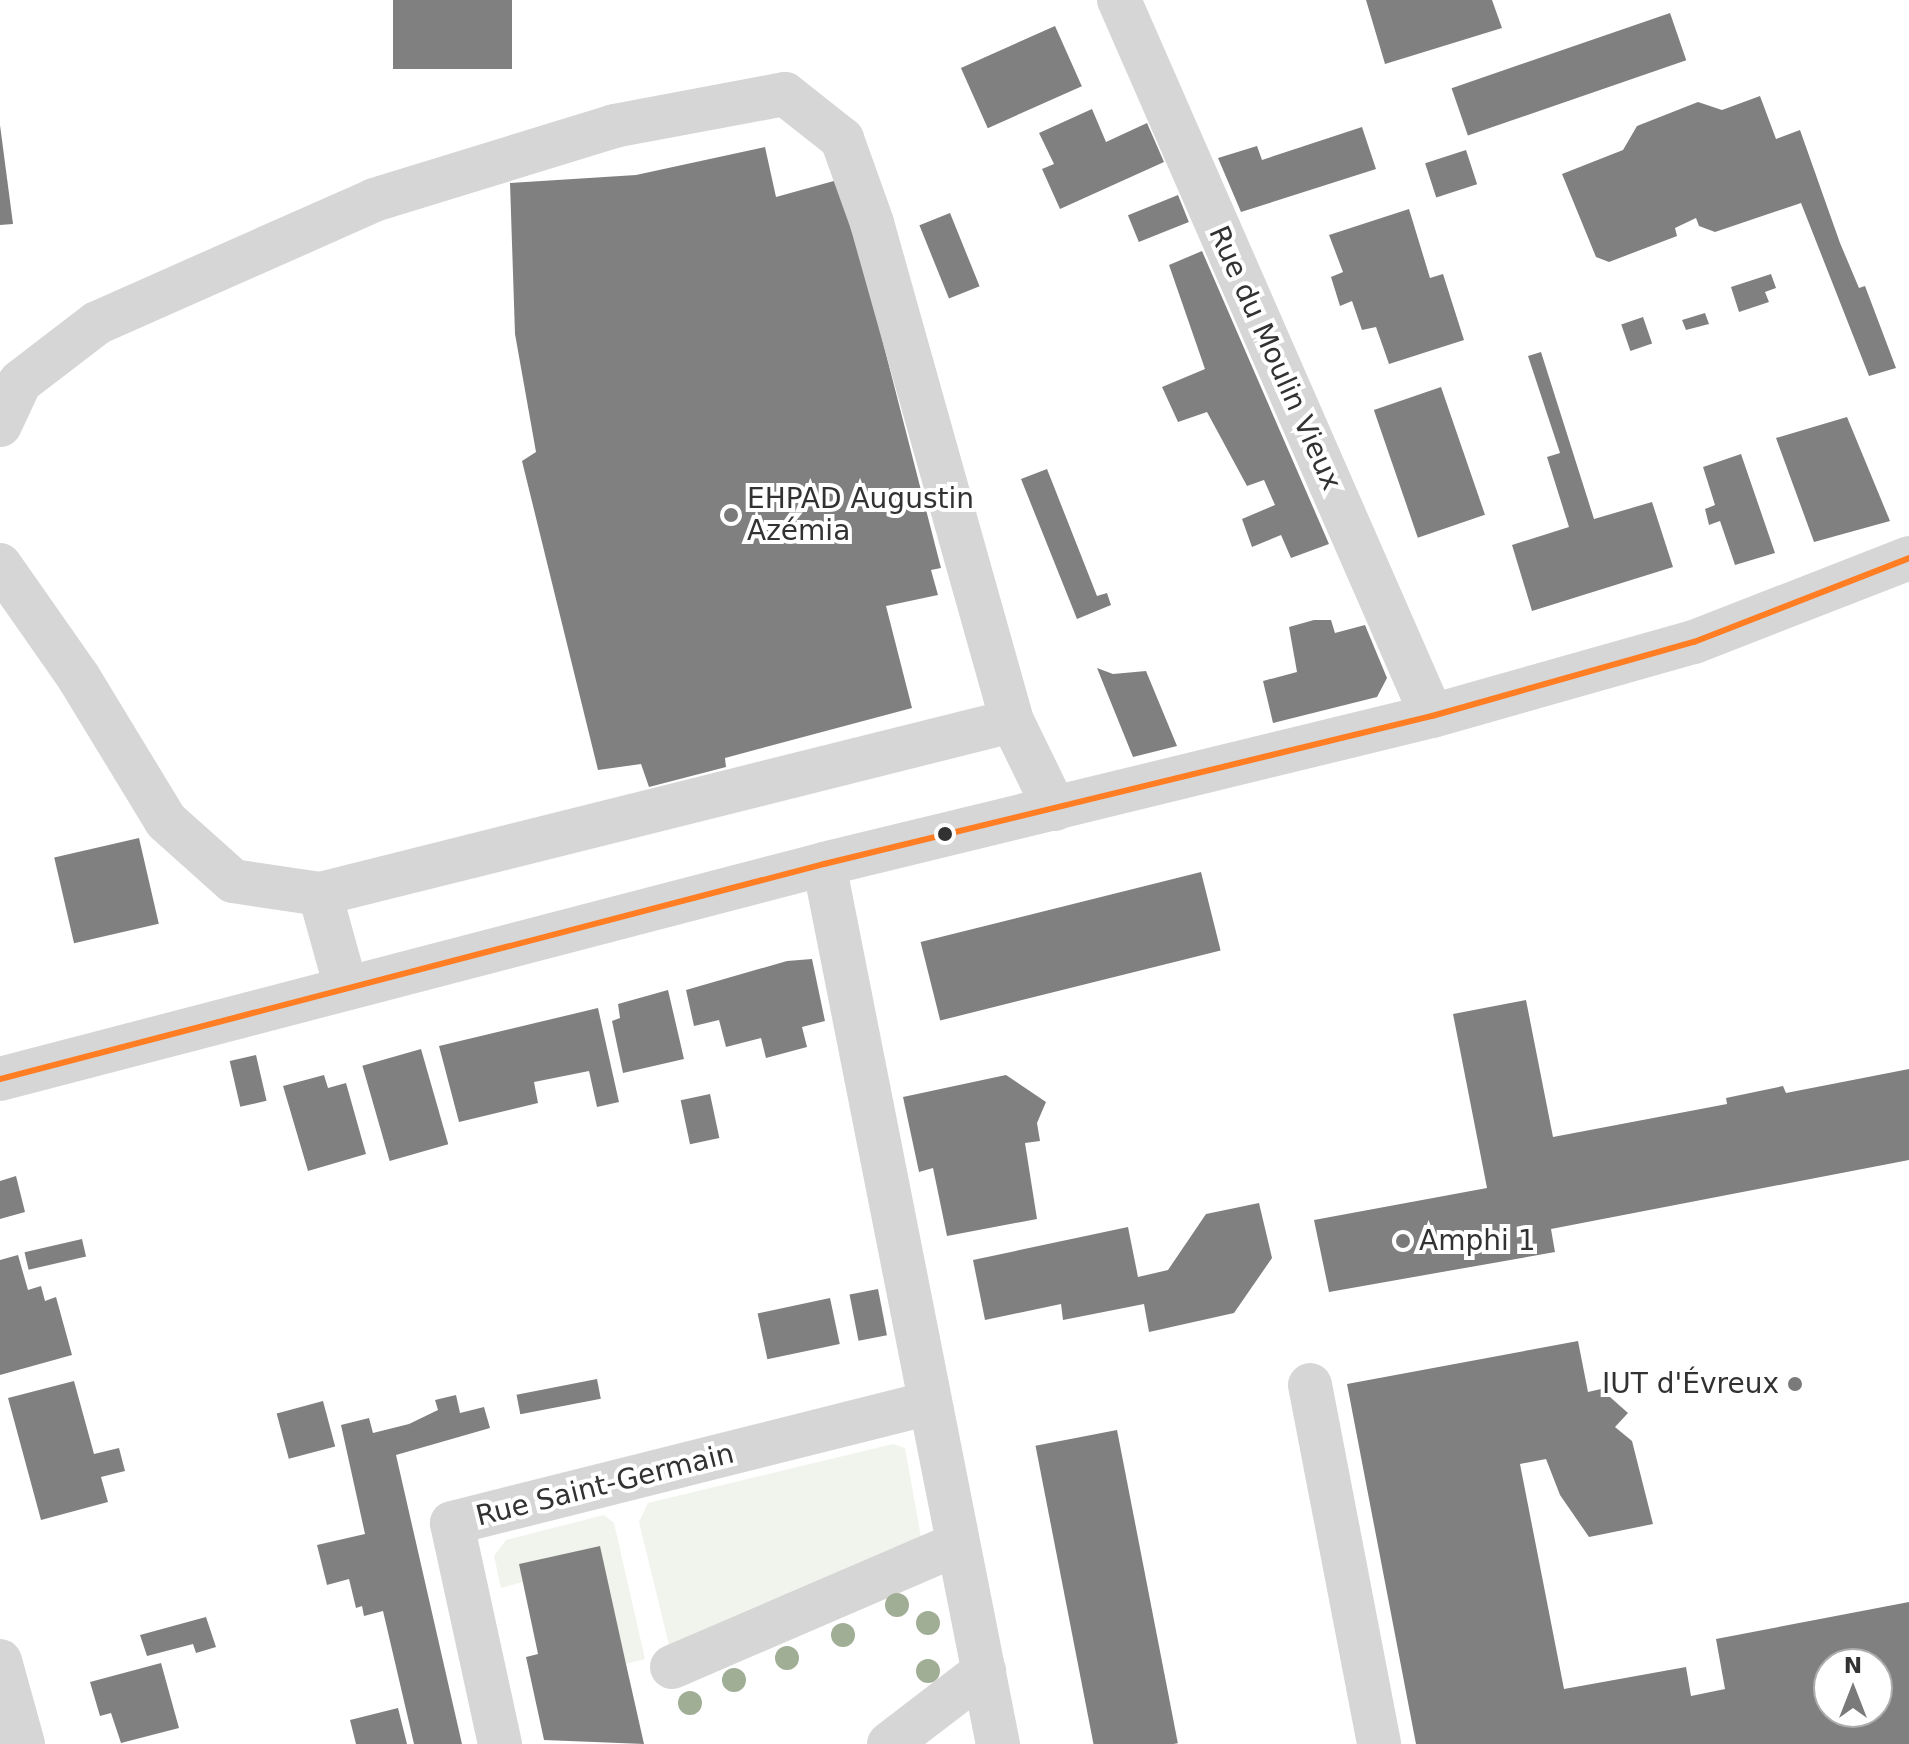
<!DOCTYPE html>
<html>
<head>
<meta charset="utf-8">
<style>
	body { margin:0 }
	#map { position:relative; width:1909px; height:1744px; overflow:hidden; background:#fff; font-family:"DejaVu Sans",sans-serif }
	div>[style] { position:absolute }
	.green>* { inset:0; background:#f1f4ed }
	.building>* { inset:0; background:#808080; transform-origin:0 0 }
	.minor>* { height:44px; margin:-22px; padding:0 22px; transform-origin:22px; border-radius:22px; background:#d6d6d6 }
	.bus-1>* { height:6px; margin:-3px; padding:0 3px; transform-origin:3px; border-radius:3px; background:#ff7d23 }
	.trees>* { width:24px; height:24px; margin:-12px; border-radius:50%; background:#a1ae96 }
	.dots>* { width:22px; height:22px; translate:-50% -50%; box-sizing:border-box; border:4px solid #fff; border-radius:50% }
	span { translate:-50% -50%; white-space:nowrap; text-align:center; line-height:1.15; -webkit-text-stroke:8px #fff; paint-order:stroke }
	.street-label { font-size:28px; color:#323232 }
	.poi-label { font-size:28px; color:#323232 }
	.left { translate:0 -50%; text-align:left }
	.right { translate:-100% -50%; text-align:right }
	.north { position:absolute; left:1813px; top:1648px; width:80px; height:80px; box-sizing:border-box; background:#fff; border:2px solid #adadad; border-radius:50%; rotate:0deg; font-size:22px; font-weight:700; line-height:32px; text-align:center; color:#323232 }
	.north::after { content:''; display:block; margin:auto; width:28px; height:36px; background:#7a7a7a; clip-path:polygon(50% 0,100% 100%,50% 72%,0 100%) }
</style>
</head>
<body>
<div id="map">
	<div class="green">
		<i style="clip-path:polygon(893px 1444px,905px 1448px,922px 1543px,670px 1649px,639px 1522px,648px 1503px)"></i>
		<i style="clip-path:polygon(604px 1515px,614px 1523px,645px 1659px,626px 1664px,599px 1546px,520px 1564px,523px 1582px,501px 1588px,494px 1556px,506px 1540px)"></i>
	</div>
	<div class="building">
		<i style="left:393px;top:0;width:119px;height:69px"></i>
		<i style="clip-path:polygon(1366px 0,1492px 0,1502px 28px,1385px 64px)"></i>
		<i style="left:1670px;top:13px;width:50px;height:231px;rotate:71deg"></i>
		<i style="left:1055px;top:26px;width:66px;height:103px;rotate:66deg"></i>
		<i style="clip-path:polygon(1760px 96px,1776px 139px,1800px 130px,1840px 243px,1859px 288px,1865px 286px,1896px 368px,1869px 376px,1801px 203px,1715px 232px,1699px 226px,1696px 218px,1675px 228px,1677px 236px,1609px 262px,1596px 257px,1562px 174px,1623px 150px,1637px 126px,1698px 102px,1722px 110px)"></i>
		<i style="clip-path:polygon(1092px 109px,1106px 142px,1147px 123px,1164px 162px,1060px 209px,1042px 169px,1054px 164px,1039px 133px)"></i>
		<i style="clip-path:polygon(0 125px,13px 224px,0 225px)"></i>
		<i style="clip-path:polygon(1362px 127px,1376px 169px,1241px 212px,1218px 158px,1257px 146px,1262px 160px)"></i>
		<i style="clip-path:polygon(765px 147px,776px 197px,841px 179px,941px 568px,931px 570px,938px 595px,886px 606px,912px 708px,725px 758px,726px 767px,649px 787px,641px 764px,598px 770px,522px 461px,536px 452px,515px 334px,510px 183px,636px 175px)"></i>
		<i style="left:1466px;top:150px;width:36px;height:43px;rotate:72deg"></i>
		<i style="left:1178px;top:195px;width:29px;height:54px;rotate:68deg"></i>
		<i style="clip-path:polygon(1409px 209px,1430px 278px,1443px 274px,1464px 340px,1389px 364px,1376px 327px,1362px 330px,1352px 301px,1340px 306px,1331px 277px,1343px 272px,1329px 235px)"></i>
		<i style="left:950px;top:213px;width:79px;height:33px;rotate:68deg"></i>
		<i style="clip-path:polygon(1202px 251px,1329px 544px,1291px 558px,1281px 535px,1252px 547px,1242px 519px,1275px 505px,1264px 480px,1247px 486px,1207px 412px,1178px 422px,1162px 387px,1205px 369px,1169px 265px)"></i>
		<i style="clip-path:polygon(1771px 274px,1776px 288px,1765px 292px,1769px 302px,1739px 312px,1731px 287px)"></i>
		<i style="clip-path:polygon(1705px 313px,1709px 324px,1686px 330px,1682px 320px)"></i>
		<i style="left:1643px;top:317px;width:28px;height:23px;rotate:71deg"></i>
		<i style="clip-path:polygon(1541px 352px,1594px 519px,1652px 502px,1673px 567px,1532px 611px,1512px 545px,1569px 527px,1547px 457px,1560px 453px,1528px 356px)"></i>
		<i style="left:1441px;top:387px;width:135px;height:71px;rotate:71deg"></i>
		<i style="clip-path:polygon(1847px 417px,1890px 521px,1814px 542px,1776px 438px)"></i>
		<i style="clip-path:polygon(1741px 454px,1775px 553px,1735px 565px,1720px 521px,1709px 525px,1705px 509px,1715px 505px,1703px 467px)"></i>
		<i style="clip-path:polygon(1047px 469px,1097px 596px,1107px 593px,1111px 605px,1077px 619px,1021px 479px)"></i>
		<i style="clip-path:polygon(1314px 620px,1331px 620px,1335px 633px,1365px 625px,1387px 678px,1377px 697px,1273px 723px,1263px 681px,1297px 672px,1289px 627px)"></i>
		<i style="clip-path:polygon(1097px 668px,1113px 674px,1146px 671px,1177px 746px,1133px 757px)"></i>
		<i style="left:139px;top:838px;width:88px;height:87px;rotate:77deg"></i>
		<i style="left:1201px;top:872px;width:81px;height:289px;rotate:76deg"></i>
		<i style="clip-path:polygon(812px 959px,825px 1021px,802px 1027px,807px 1047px,766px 1058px,761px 1038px,726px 1047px,719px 1020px,694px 1026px,686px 990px,787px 961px)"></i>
		<i style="clip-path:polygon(668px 990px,684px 1059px,623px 1073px,612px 1021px,620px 1018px,618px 1004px)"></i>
		<i style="clip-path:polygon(1526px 1000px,1553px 1137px,1727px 1104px,1726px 1098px,1783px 1086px,1786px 1093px,1909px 1069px,1909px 1160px,1551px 1229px,1555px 1252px,1329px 1292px,1314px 1220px,1487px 1188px,1453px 1014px)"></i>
		<i style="clip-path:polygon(598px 1008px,619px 1102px,597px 1107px,589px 1071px,534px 1082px,538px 1103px,459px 1122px,439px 1046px)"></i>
		<i style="left:421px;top:1049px;width:99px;height:61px;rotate:74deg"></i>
		<i style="left:256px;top:1055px;width:47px;height:27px;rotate:77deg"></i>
		<i style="clip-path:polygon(324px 1075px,328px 1088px,346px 1083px,366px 1154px,308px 1171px,283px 1086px)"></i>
		<i style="clip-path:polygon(1006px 1075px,1046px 1102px,1037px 1123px,1040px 1141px,1025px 1143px,1037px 1219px,947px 1236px,933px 1168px,919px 1172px,903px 1097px)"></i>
		<i style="left:710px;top:1094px;width:45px;height:30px;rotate:78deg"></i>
		<i style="clip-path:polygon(16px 1176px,25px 1212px,0 1219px,0 1181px)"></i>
		<i style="clip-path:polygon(1259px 1203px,1272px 1258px,1234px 1313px,1149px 1332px,1144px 1304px,1063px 1320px,1061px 1304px,985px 1320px,973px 1260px,1128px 1227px,1138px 1277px,1168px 1270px,1206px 1214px)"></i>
		<i style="left:82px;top:1239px;width:18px;height:59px;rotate:77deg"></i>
		<i style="clip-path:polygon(18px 1255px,28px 1290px,41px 1286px,45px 1301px,56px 1297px,72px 1355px,0 1375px,0 1260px)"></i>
		<i style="left:878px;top:1289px;width:47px;height:29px;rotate:79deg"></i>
		<i style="left:830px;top:1298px;width:47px;height:74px;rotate:78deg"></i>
		<i style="clip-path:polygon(evenodd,1578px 1341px,1588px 1392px,1601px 1389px,1628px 1413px,1615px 1427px,1632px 1441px,1653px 1524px,1589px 1537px,1560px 1495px,1546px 1459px,1520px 1464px,1564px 1689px,1686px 1667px,1691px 1696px,1725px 1689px,1716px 1639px,1909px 1602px,1909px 1744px,1416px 1744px,1347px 1384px,1578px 1341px,1829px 1664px,1877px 1664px,1877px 1712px,1829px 1712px,1829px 1664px)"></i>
		<i style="left:597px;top:1379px;width:20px;height:82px;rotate:79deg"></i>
		<i style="clip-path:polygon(74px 1381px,94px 1454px,119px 1448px,125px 1471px,101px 1477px,108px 1502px,41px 1520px,8px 1398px)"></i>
		<i style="clip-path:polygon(456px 1395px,460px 1413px,484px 1407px,490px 1428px,396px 1455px,462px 1744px,414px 1744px,383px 1611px,364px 1616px,362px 1606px,356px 1608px,349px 1579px,327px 1585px,317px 1545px,365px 1534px,341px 1425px,369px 1418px,373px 1433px,409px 1424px,438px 1410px,435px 1400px)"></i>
		<i style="left:323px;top:1401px;width:47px;height:48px;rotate:75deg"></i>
		<i style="left:1117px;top:1430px;width:319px;height:83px;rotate:79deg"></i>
		<i style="clip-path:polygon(600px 1546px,626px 1664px,644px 1744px,544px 1740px,526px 1657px,538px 1654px,519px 1564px)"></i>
		<i style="clip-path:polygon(206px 1617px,216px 1647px,196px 1653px,193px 1644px,147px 1656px,140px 1635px)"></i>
		<i style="clip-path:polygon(161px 1663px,179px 1728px,121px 1743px,111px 1713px,100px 1716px,90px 1682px)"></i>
		<i style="clip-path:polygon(398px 1708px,407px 1744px,356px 1744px,350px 1720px)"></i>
	</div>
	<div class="minor">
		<i style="left:1119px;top:0;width:781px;rotate:66.39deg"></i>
		<i style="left:0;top:425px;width:47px;rotate:-65.1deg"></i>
		<i style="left:20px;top:382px;width:97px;rotate:-37.5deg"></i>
		<i style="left:97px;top:323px;width:303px;rotate:-23.9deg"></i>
		<i style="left:374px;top:200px;width:251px;rotate:-17.1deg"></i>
		<i style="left:614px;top:126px;width:174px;rotate:-10.6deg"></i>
		<i style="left:785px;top:94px;width:73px;rotate:38.3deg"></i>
		<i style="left:842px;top:139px;width:89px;rotate:70.3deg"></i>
		<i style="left:872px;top:223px;width:517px;rotate:74.3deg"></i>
		<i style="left:1012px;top:721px;width:98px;rotate:64deg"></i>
		<i style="left:0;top:565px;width:138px;rotate:55deg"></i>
		<i style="left:79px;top:678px;width:167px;rotate:58.7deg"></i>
		<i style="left:166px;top:821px;width:90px;rotate:41.8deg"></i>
		<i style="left:233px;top:881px;width:88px;rotate:8.5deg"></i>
		<i style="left:320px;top:894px;width:98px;rotate:74.5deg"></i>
		<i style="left:824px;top:864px;width:897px;rotate:78.82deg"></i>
		<i style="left:320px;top:894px;width:713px;rotate:-14.04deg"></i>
		<i style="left:0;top:1079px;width:852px;rotate:-14.62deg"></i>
		<i style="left:824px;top:864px;width:626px;rotate:-13.68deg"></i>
		<i style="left:1432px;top:716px;width:272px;rotate:-15.8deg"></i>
		<i style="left:1694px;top:642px;width:231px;rotate:-21.3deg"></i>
		<i style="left:1310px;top:1385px;width:366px;rotate:79.1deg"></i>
		<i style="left:0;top:1661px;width:86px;rotate:74.5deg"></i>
		<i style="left:672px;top:1667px;width:310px;rotate:-23.3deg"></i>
		<i style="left:500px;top:1744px;width:226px;rotate:-102.3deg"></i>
		<i style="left:452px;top:1523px;width:492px;rotate:-14.1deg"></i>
		<i style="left:889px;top:1744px;width:120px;rotate:-37.5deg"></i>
	</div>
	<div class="bus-1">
		<i style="left:0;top:1079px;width:852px;rotate:-14.62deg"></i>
		<i style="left:824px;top:864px;width:626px;rotate:-13.68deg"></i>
		<i style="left:1432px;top:716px;width:272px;rotate:-15.8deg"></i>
		<i style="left:1694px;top:642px;width:231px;rotate:-21.3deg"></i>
	</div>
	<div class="trees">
		<i style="left:897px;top:1605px"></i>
		<i style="left:928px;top:1623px"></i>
		<i style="left:843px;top:1635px"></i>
		<i style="left:787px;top:1658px"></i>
		<i style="left:928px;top:1671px"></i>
		<i style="left:734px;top:1680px"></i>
		<i style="left:690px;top:1703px"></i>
	</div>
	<div class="dots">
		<i style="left:731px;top:515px;background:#7a7a7a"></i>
		<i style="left:945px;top:834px;background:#323232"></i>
		<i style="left:1403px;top:1241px;background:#7a7a7a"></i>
		<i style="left:1795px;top:1384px;background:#7a7a7a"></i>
	</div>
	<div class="street-label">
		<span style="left:1275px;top:358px;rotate:66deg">Rue du Moulin Vieux</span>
		<span style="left:605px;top:1485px;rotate:-14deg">Rue Saint-Germain</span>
	</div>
	<div class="poi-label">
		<span class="left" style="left:747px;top:515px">EHPAD Augustin<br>Azémia</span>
		<span class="left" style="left:1419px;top:1241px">Amphi 1</span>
		<span class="right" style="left:1779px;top:1384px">IUT d'Évreux</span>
	</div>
	<div class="north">N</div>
</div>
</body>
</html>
